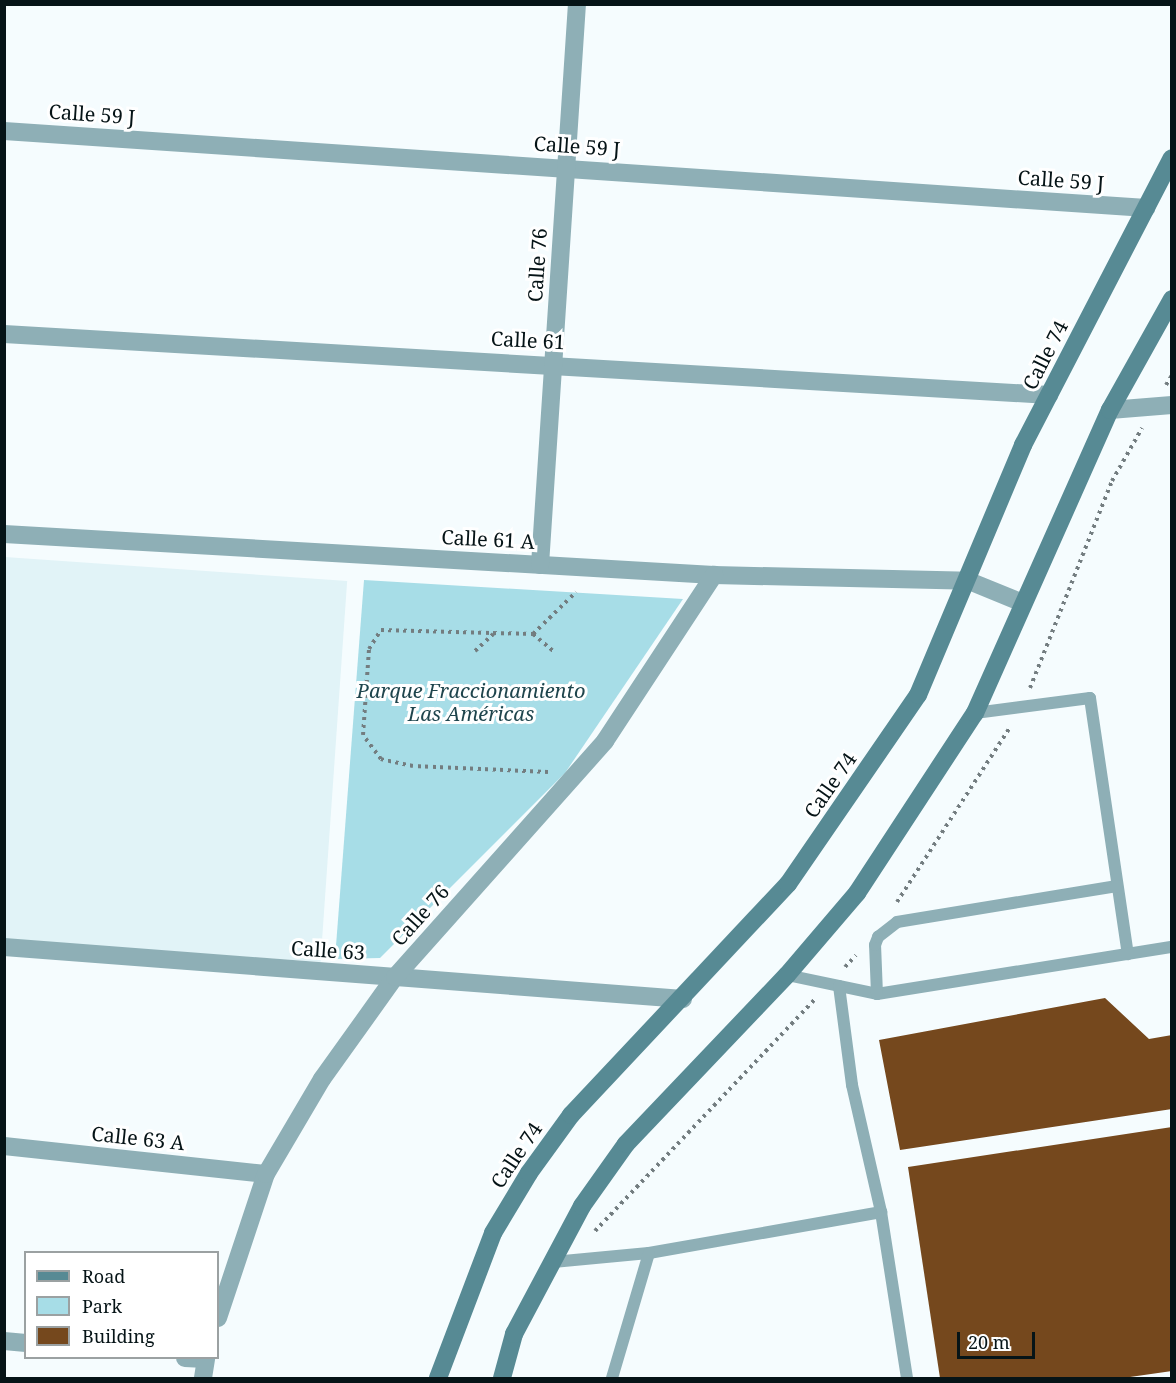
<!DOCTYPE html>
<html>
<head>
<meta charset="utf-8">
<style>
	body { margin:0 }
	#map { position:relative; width:1176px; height:1383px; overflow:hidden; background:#f5fcfe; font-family:"Noto Serif",serif }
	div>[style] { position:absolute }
	.built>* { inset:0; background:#e1f3f7; transform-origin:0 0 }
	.green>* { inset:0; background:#a7dde7 }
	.building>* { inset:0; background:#75481d }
	.path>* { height:4px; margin-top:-2px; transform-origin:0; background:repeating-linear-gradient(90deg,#737d80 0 3px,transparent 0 7.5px) }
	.lane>* { height:12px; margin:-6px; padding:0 6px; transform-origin:6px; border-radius:6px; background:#8eafb6 }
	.street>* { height:18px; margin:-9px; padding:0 9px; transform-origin:9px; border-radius:9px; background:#8eafb6 }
	.secondary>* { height:18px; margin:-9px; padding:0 9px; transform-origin:9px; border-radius:9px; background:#578a94 }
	span { translate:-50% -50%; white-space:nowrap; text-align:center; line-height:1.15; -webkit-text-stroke:6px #fff; paint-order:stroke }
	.street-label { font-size:20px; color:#061417 }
	.park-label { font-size:20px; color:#1f454d; font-style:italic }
	.frame { position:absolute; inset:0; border:6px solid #061417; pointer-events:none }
	.legend { position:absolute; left:24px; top:1251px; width:195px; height:108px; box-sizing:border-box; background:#fff; border:2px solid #9ba1a2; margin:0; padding:8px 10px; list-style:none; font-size:18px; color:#061417 }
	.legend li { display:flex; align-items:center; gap:12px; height:30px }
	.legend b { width:30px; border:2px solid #9ba1a2 }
	.scale { position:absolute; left:957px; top:1332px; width:78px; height:27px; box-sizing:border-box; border:3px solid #061417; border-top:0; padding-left:8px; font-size:18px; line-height:21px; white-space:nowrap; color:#061417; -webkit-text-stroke:4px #fff; paint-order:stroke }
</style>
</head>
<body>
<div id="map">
	<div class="built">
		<i style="left:5px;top:557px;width:343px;height:382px;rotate:4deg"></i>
	</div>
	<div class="green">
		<i style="clip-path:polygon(364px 580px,683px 599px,565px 773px,380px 958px,335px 959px)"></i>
	</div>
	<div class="building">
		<i style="clip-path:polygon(1105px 998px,1149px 1039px,1172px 1035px,1172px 1109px,900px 1150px,879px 1040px)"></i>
		<i style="clip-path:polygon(1172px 1127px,1172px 1371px,1123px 1378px,940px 1378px,908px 1167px)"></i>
	</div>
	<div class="path">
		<i style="left:1166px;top:385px;width:12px;rotate:-59deg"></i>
		<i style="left:533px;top:634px;width:26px;rotate:40deg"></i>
		<i style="left:475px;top:651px;width:25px;rotate:-43deg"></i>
		<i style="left:1030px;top:688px;width:223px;rotate:-68.4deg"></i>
		<i style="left:1112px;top:481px;width:61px;rotate:-60.5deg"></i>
		<i style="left:548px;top:772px;width:135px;rotate:-177.5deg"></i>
		<i style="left:413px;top:766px;width:33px;rotate:-168deg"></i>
		<i style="left:381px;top:759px;width:30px;rotate:-127deg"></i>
		<i style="left:363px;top:735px;width:86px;rotate:-86deg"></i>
		<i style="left:369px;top:649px;width:22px;rotate:-58deg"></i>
		<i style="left:381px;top:630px;width:152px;rotate:1.5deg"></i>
		<i style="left:533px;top:634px;width:60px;rotate:-44.3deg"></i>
		<i style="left:897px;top:902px;width:208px;rotate:-57.1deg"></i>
		<i style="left:845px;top:967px;width:16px;rotate:-47deg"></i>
		<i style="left:595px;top:1231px;width:320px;rotate:-46.5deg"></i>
	</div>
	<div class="lane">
		<i style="left:975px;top:713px;width:116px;rotate:-7.4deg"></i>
		<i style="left:1090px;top:698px;width:259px;rotate:81.6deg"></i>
		<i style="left:787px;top:975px;width:92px;rotate:11.9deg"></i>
		<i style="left:877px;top:994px;width:299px;rotate:-9.1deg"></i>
		<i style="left:839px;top:986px;width:100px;rotate:82.5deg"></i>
		<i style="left:852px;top:1085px;width:130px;rotate:77.1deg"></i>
		<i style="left:881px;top:1212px;width:168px;rotate:81.1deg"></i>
		<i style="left:877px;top:994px;width:49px;rotate:-92.3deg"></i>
		<i style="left:875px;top:945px;width:9px;rotate:-69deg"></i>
		<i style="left:878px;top:937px;width:24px;rotate:-38deg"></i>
		<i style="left:897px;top:922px;width:223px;rotate:-9.3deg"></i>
		<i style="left:553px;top:1262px;width:96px;rotate:-5.4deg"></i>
		<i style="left:649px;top:1253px;width:236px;rotate:-10deg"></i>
		<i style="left:612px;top:1378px;width:130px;rotate:-73.5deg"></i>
	</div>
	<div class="street">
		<i style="left:4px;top:131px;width:1145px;rotate:3.86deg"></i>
		<i style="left:4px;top:334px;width:1047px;rotate:3.34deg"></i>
		<i style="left:1110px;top:410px;width:62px;rotate:-4.6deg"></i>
		<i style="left:4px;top:534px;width:711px;rotate:3.3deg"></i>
		<i style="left:714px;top:575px;width:255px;rotate:1.3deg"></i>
		<i style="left:969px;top:581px;width:58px;rotate:22.2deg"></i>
		<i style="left:540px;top:565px;width:562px;rotate:-86.23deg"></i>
		<i style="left:4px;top:947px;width:681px;rotate:4.38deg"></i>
		<i style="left:4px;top:1146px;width:263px;rotate:6.1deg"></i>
		<i style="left:218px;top:1318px;width:152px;rotate:-71.6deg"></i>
		<i style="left:266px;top:1174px;width:110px;rotate:-59.5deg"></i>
		<i style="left:322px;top:1079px;width:125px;rotate:-54.4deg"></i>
		<i style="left:395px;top:977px;width:316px;rotate:-48.3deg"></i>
		<i style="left:605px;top:741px;width:199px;rotate:-56.7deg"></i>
		<i style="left:4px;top:1341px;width:22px;rotate:5deg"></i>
		<i style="left:185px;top:1358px;width:20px;rotate:3deg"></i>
		<i style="left:203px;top:1378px;width:20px;rotate:-81deg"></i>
	</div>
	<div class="secondary">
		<i style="left:438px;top:1378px;width:155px;rotate:-69.2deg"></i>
		<i style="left:493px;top:1233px;width:70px;rotate:-59deg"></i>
		<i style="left:529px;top:1173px;width:72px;rotate:-54.1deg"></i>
		<i style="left:571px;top:1115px;width:317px;rotate:-46.8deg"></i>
		<i style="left:788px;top:884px;width:229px;rotate:-55.5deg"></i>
		<i style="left:918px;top:695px;width:271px;rotate:-67.2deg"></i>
		<i style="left:1023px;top:445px;width:323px;rotate:-62.6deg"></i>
		<i style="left:502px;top:1378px;width:46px;rotate:-74.7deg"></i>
		<i style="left:514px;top:1334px;width:145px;rotate:-62deg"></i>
		<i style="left:582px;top:1206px;width:76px;rotate:-54.6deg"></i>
		<i style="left:626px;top:1144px;width:233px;rotate:-46.4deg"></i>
		<i style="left:787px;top:975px;width:108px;rotate:-49.5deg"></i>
		<i style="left:857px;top:893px;width:215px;rotate:-56.8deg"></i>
		<i style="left:975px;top:713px;width:332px;rotate:-66deg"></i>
		<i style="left:1110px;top:410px;width:127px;rotate:-60.8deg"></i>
	</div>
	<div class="street-label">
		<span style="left:92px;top:114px;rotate:4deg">Calle 59 J</span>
		<span style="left:577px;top:146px;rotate:4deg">Calle 59 J</span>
		<span style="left:1061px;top:180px;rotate:4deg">Calle 59 J</span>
		<span style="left:537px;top:265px;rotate:-86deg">Calle 76</span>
		<span style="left:528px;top:340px;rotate:3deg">Calle 61</span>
		<span style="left:1045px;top:355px;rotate:-63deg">Calle 74</span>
		<span style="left:488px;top:539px;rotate:3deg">Calle 61 A</span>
		<span style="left:830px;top:785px;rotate:-55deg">Calle 74</span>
		<span style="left:420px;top:915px;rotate:-48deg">Calle 76</span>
		<span style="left:328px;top:950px;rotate:4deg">Calle 63</span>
		<span style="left:138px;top:1138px;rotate:6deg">Calle 63 A</span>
		<span style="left:516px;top:1155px;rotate:-56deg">Calle 74</span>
	</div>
	<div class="park-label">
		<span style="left:471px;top:702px">Parque Fraccionamiento<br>Las Américas</span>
	</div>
	<div class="frame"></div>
	<ul class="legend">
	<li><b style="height:8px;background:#578a94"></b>Road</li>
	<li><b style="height:16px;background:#a7dde7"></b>Park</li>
	<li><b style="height:16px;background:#75481d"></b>Building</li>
	</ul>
	<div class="scale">20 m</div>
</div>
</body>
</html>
